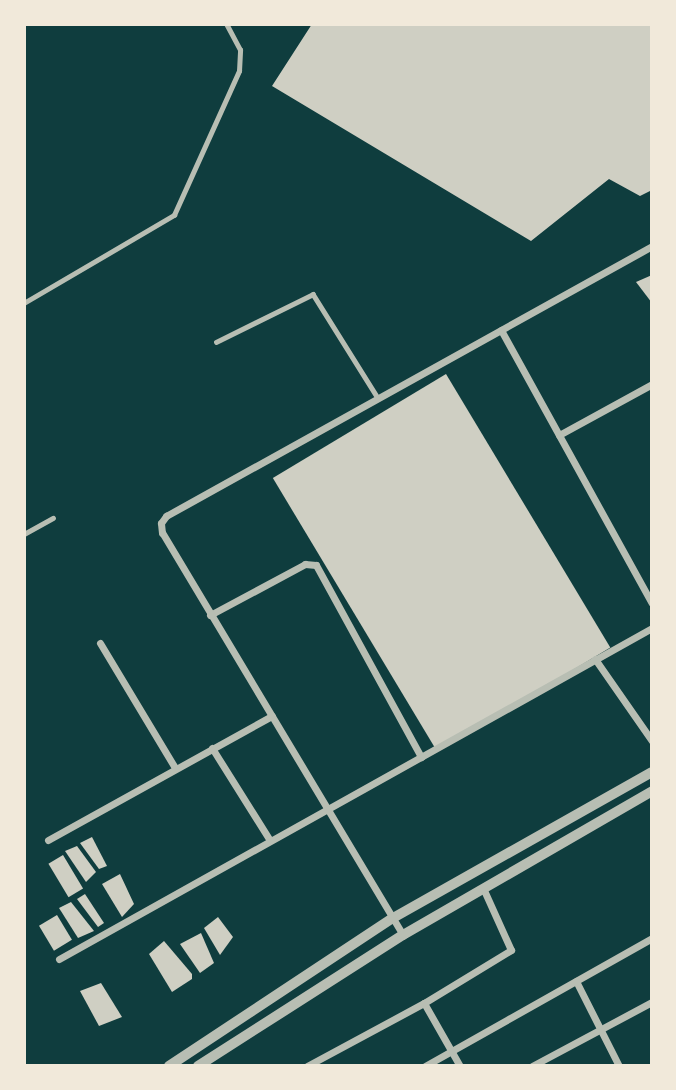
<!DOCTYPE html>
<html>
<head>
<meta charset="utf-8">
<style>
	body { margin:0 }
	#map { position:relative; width:676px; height:1090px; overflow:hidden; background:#0f3d3e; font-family:"Zilla Slab",serif }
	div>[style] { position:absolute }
	.building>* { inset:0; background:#cfcfc3; transform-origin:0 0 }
	.service>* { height:4.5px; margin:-2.25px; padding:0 2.25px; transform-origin:2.25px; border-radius:2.25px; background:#b8beb3 }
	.minor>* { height:7px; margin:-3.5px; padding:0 3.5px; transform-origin:3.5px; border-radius:3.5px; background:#b8beb3 }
	.tertiary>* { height:10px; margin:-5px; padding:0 5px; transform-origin:5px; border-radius:5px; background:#b8beb3 }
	span { translate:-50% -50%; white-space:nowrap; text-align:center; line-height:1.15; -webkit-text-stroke:5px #f1e9da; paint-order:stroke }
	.frame { position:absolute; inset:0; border:26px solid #f1e9da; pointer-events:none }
</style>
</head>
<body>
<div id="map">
	<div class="building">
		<i style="clip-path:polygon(312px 24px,652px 24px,652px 190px,640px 196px,609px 179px,531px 241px,272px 86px)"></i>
		<i style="clip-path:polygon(652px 275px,652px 303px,636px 282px)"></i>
		<i style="left:446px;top:374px;width:319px;height:202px;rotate:59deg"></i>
		<i style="clip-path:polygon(92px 837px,107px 866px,99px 869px,80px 843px)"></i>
		<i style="clip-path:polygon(77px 846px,96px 872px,86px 882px,65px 851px)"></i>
		<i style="left:63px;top:855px;width:39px;height:17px;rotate:59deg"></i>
		<i style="clip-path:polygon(120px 874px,134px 904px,122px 917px,102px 884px)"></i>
		<i style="clip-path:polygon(85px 894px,104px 923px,98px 927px,77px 899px)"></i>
		<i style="clip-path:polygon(71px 902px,94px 931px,78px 938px,59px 908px)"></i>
		<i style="left:57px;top:915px;width:29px;height:21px;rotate:59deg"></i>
		<i style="clip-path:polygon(218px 917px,233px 937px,220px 955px,204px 928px)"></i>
		<i style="clip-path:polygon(201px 933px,214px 963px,200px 973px,180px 944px)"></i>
		<i style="clip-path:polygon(164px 941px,192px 974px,192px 979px,172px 992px,149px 954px)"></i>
		<i style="clip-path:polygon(101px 983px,122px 1017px,99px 1026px,80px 991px)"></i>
	</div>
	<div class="service">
		<i style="left:24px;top:303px;width:174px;rotate:-30.4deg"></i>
		<i style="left:174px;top:215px;width:158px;rotate:-65.7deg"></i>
		<i style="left:239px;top:71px;width:21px;rotate:-87deg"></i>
		<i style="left:240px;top:50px;width:30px;rotate:-118deg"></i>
		<i style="left:216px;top:342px;width:108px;rotate:-26.3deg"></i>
		<i style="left:313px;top:294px;width:123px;rotate:58deg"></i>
		<i style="left:24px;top:534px;width:33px;rotate:-29deg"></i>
	</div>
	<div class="minor">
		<i style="left:501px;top:330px;width:312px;rotate:61.1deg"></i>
		<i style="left:559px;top:435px;width:106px;rotate:-28.7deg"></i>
		<i style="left:210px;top:615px;width:108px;rotate:-28.2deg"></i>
		<i style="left:305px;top:564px;width:11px;rotate:5deg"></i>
		<i style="left:316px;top:565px;width:219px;rotate:61.3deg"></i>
		<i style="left:100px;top:643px;width:146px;rotate:59deg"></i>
		<i style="left:595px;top:659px;width:100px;rotate:55.2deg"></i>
		<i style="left:212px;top:748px;width:107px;rotate:57.9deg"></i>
		<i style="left:48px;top:840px;width:256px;rotate:-29deg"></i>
		<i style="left:403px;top:935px;width:469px;rotate:-120.9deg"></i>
		<i style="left:162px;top:533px;width:10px;rotate:-96deg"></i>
		<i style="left:161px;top:523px;width:9px;rotate:-54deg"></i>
		<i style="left:166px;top:516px;width:556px;rotate:-29.05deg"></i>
		<i style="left:59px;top:959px;width:679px;rotate:-29.17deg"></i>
		<i style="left:576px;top:981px;width:95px;rotate:63.2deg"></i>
		<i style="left:424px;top:1003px;width:102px;rotate:-31.3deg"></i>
		<i style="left:511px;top:950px;width:68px;rotate:-114.3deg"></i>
		<i style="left:307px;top:1066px;width:133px;rotate:-28.3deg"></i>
		<i style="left:424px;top:1003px;width:73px;rotate:60.3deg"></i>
		<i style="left:425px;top:1066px;width:261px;rotate:-29.4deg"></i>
		<i style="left:532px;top:1066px;width:136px;rotate:-28.1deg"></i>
	</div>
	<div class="tertiary">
		<i style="left:169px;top:1066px;width:268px;rotate:-33.5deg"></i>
		<i style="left:393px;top:918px;width:297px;rotate:-29.4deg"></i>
		<i style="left:198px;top:1066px;width:243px;rotate:-32.6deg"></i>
		<i style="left:403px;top:935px;width:288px;rotate:-30deg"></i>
	</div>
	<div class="frame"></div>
</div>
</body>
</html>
